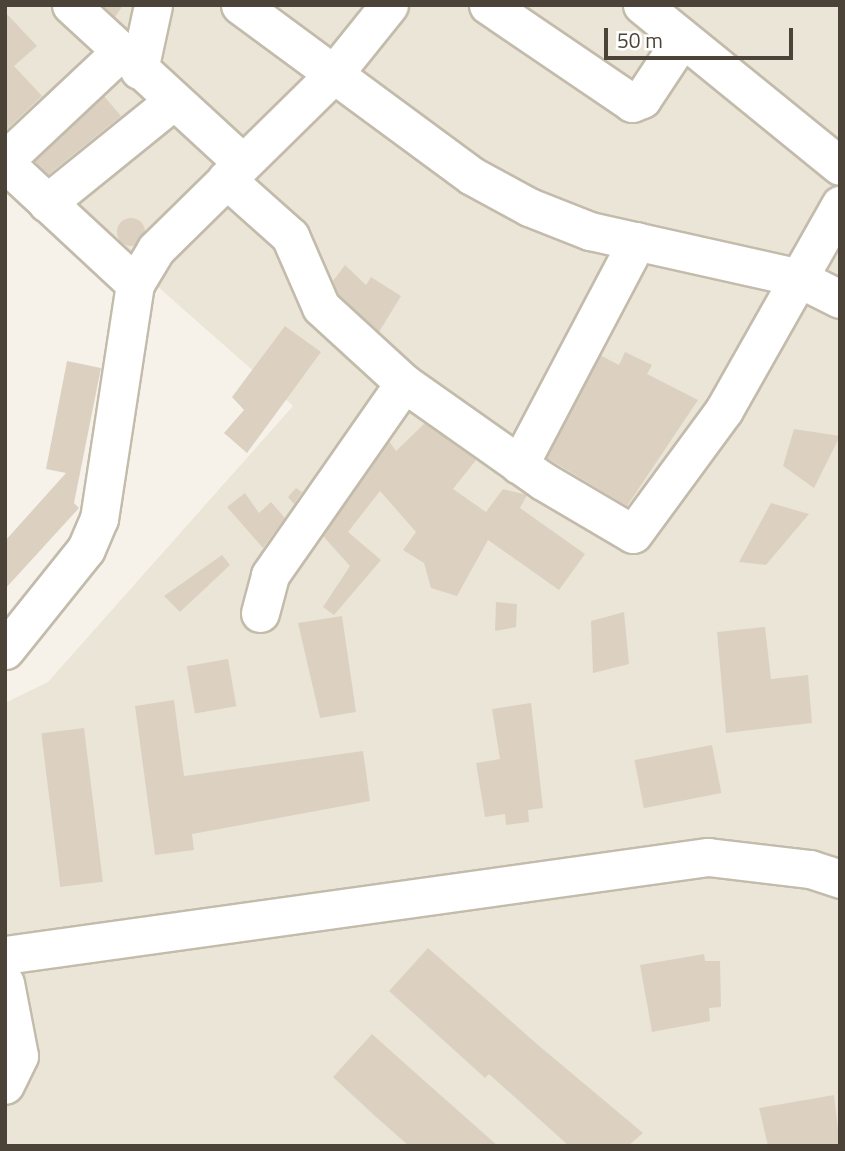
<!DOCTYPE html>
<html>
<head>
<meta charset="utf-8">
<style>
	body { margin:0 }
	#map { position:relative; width:845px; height:1151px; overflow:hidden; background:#f6f2ea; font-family:"Titillium Web",sans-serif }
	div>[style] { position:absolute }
	.residential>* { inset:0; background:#ebe5d7 }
	.building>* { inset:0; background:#dcd1c1; transform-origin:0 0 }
	.round { border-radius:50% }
	.roads { filter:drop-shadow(2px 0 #c3bbab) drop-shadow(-2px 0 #c3bbab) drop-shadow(0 2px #c3bbab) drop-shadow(0 -2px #c3bbab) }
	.minor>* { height:37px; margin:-18.5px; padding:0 18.5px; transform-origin:18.5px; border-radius:18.5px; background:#fff }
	span { translate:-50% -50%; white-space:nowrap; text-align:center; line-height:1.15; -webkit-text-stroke:5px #fff; paint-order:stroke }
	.frame { position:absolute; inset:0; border:7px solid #4b4337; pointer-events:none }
	.scale { position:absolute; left:604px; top:28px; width:189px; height:32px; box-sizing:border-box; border:4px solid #4b4337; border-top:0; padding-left:9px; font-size:21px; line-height:24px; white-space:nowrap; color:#4b4337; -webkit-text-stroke:5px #fff; paint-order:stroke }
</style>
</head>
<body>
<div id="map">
	<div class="residential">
		<i style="clip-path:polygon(5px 5px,840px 5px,840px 1146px,5px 1146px,5px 703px,48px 682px,293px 406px,5px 152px)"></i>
	</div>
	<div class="building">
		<i style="clip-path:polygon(102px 5px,123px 5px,115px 17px)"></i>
		<i style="clip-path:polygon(5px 12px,37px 46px,14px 66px,42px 96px,5px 131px)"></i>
		<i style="clip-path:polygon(104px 96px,121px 116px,48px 175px,34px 161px)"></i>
		<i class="round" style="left:117px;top:218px;width:28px;height:28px"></i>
		<i style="clip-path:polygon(345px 265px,366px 285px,371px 277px,401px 296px,379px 332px,338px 295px,333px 281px)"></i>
		<i style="clip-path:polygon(285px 326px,321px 352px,247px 453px,224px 433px,244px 410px,232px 397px)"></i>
		<i style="clip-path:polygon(625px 352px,652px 365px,647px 374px,698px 400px,627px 506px,547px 458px,600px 355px,619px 365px)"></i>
		<i style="clip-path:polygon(67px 361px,101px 368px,74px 503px,79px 508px,5px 589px,5px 541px,66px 473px,46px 469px)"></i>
		<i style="clip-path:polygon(425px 423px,476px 460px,453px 489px,486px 512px,503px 489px,527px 495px,520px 508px,585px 554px,559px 590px,488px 540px,457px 596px,431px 588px,424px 563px,403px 550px,416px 532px,380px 491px,348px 532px,381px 560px,334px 615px,323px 607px,350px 566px,323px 536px,389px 441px,396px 451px)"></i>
		<i style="clip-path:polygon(794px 429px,840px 436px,814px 488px,783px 466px)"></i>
		<i style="clip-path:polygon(296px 488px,302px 492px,294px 504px,288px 497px)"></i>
		<i style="clip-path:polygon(245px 493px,259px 513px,271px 502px,285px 518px,263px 548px,227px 507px)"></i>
		<i style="clip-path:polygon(771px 503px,809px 514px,766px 565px,739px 562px)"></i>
		<i style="clip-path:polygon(222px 555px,230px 565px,180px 612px,164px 596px)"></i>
		<i style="clip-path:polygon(496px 602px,517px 604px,516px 627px,495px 631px)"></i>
		<i style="clip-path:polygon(624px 612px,629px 664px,593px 673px,591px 621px)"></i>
		<i style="clip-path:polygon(342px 616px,356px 712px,320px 718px,298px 623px)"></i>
		<i style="clip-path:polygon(765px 627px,771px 679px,808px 675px,812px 723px,726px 733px,717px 632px)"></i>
		<i style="left:228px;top:659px;width:48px;height:42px;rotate:80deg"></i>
		<i style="clip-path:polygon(174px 700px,184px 776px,363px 751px,370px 801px,192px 834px,194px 850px,155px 855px,135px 706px)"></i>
		<i style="clip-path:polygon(531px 703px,543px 808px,528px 810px,529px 822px,506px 825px,505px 814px,485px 817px,476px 763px,500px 759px,492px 709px)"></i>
		<i style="left:84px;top:728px;width:155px;height:43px;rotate:83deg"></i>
		<i style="left:712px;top:745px;width:49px;height:79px;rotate:79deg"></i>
		<i style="clip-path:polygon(428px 948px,538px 1045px,643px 1133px,628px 1146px,569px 1146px,489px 1074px,485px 1078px,389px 991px)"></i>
		<i style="clip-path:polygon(704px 954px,705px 961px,720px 961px,721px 1007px,709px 1008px,710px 1021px,652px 1032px,640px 965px)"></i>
		<i style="clip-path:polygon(372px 1034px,420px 1077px,498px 1146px,409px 1146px,375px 1116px,333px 1077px)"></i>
		<i style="clip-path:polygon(834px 1095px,840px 1146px,768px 1146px,759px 1108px)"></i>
	</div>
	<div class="roads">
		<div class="minor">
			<i style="left:71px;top:5px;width:232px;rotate:42.6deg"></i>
			<i style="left:240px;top:5px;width:288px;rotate:36.4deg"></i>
			<i style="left:472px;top:176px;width:65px;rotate:28.5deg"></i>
			<i style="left:529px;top:207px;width:66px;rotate:21.5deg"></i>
			<i style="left:590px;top:231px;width:211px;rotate:12.6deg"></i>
			<i style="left:796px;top:277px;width:49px;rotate:26.6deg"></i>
			<i style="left:488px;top:5px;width:174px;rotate:34.2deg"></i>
			<i style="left:632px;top:103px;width:11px;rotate:-22deg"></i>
			<i style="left:642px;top:99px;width:71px;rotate:-56.5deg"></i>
			<i style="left:642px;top:5px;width:255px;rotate:39.1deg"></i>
			<i style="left:139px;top:70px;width:66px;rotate:-77.8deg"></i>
			<i style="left:5px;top:160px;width:156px;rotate:-43.2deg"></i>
			<i style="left:5px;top:163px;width:178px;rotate:42.9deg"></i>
			<i style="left:226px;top:179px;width:86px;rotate:41.7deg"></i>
			<i style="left:290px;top:236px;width:77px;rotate:66.4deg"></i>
			<i style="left:321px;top:307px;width:113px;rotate:42.5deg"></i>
			<i style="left:404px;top:383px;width:170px;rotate:35.2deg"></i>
			<i style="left:543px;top:481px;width:104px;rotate:30.5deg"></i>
			<i style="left:633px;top:534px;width:154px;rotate:-53.7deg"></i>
			<i style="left:724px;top:410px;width:236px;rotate:-60.5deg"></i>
			<i style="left:47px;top:203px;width:162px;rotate:-39deg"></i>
			<i style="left:519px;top:465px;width:253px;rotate:-62.2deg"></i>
			<i style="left:260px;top:613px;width:39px;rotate:-75deg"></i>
			<i style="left:270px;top:575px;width:234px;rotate:-55.1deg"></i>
			<i style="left:5px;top:650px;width:129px;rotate:-51.3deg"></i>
			<i style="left:86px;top:549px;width:33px;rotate:-67deg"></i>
			<i style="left:99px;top:519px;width:238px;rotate:-81.3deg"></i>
			<i style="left:135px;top:284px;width:41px;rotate:-59deg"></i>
			<i style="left:156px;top:249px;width:247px;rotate:-44.5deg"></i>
			<i style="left:332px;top:76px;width:91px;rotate:-51.2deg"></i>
			<i style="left:5px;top:955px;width:710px;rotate:-7.94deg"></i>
			<i style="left:708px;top:857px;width:103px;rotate:6.7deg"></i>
			<i style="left:810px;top:869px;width:32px;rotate:18deg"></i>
			<i style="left:5px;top:983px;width:74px;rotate:79.1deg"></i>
			<i style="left:19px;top:1056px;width:32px;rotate:116deg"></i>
		</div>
	</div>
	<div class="frame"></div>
	<div class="scale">50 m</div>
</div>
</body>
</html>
